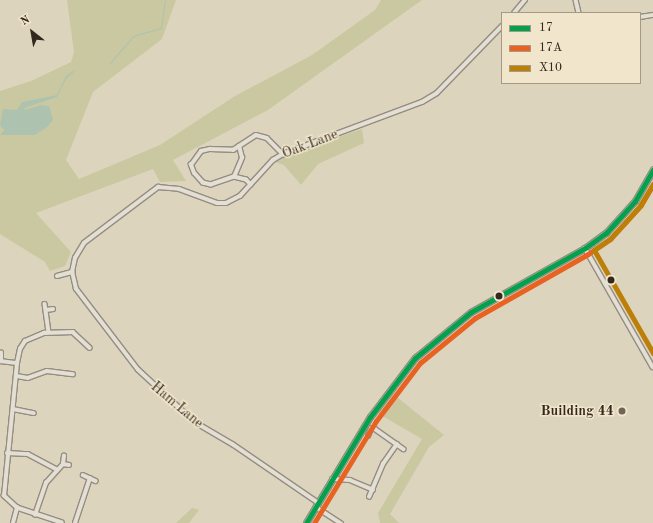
<!DOCTYPE html>
<html>
<head>
<meta charset="utf-8">
<style>
	body { margin:0 }
	#map { position:relative; width:653px; height:523px; overflow:hidden; background:#ddd4be; font-family:"Old Standard TT",serif }
	div>[style] { position:absolute }
	.green>* { inset:0; background:#cac8a0 }
	.water>* { inset:0; background:#adc2af }
	.stream>* { height:1px; margin:-0.5px; padding:0 0.5px; transform-origin:0.5px; border-radius:0.5px; background:#adc2af }
	.roads { filter:drop-shadow(1px 0 #948d80) drop-shadow(-1px 0 #948d80) drop-shadow(0 1px #948d80) drop-shadow(0 -1px #948d80) }
	.street>* { height:3.5px; margin:-1.75px; padding:0 1.75px; transform-origin:1.75px; border-radius:1.75px; background:#e4dfd4 }
	.secondary>* { height:4.5px; margin:-2.25px; padding:0 2.25px; transform-origin:2.25px; border-radius:2.25px; background:#e4dfd4 }
	.bus-1>* { height:5px; margin:-2.5px; padding:0 2.5px; transform-origin:2.5px; border-radius:2.5px; background:#03a04e }
	.bus-2>* { height:5px; margin:-2.5px; padding:0 2.5px; transform-origin:2.5px; border-radius:2.5px; background:#e86222 }
	.bus-3>* { height:5px; margin:-2.5px; padding:0 2.5px; transform-origin:2.5px; border-radius:2.5px; background:#bc8009 }
	.dots>* { width:11px; height:11px; translate:-50% -50%; box-sizing:border-box; border:2px solid #f1e6cc; border-radius:50% }
	span { translate:-50% -50%; white-space:nowrap; text-align:center; line-height:1.15; -webkit-text-stroke:3px #f1e6cc; paint-order:stroke }
	.street-label { font-size:14px; color:#34281e }
	.poi-label { font-size:14px; color:#34281e; font-weight:700 }
	.right { translate:-100% -50%; text-align:right }
	.legend { position:absolute; left:501px; top:12px; width:140px; height:72px; box-sizing:border-box; background:#f1e6cc; border:1px solid #a59a86; margin:0; padding:5px 7px; list-style:none; font-size:12px; color:#34281e }
	.legend li { display:flex; align-items:center; gap:8px; height:20px }
	.legend b { width:20px; border:1px solid #a59a86 }
	.north { position:absolute; left:12px; top:12px; width:40px; height:40px; -webkit-text-stroke:3px #f1e6cc; paint-order:stroke; rotate:329deg; font-size:11px; font-weight:700; line-height:16px; text-align:center; color:#34281e }
	.north::after { content:''; display:block; margin:auto; width:14px; height:18px; background:#34281e; clip-path:polygon(50% 0,100% 100%,50% 72%,0 100%) }
</style>
</head>
<body>
<div id="map">
	<div class="green">
		<i style="clip-path:polygon(67px 0,176px 0,162px 39px,93px 92px,66px 160px,79px 179px,160px 145px,235px 96px,312px 55px,375px 10px,381px 0,422px 0,268px 110px,173px 160px,186px 181px,160px 182px,153px 169px,36px 213px,71px 252px,65px 266px,50px 271px,45px 262px,0 234px,0 91px,31px 81px,71px 62px,74px 52px)"></i>
		<i style="clip-path:polygon(362px 129px,364px 143px,318px 164px,301px 185px,284px 165px,275px 162px,286px 155px)"></i>
		<i style="clip-path:polygon(392px 393px,444px 435px,429px 447px,390px 514px,399px 523px,380px 523px,378px 513px,422px 439px,377px 413px)"></i>
		<i style="clip-path:polygon(192px 508px,199px 510px,189px 523px,176px 523px)"></i>
	</div>
	<div class="water">
		<i style="clip-path:polygon(78px 68px,66px 79px,57px 97px,24px 108px,25px 110px,41px 105px,49px 106px,53px 120px,47px 127px,35px 135px,0 135px,4px 130px,0 125px,3px 109px,17px 110px,22px 102px,57px 95px,66px 76px)"></i>
	</div>
	<div class="stream">
		<i style="left:109px;top:64px;width:37px;rotate:-49deg"></i>
		<i style="left:133px;top:36px;width:29px;rotate:-16deg"></i>
		<i style="left:161px;top:28px;width:28px;rotate:-82deg"></i>
	</div>
	<div class="roads">
		<div class="street">
			<i style="left:576px;top:0;width:13px;rotate:77deg"></i>
			<i style="left:514px;top:13px;width:17px;rotate:-50deg"></i>
			<i style="left:640px;top:17px;width:13px;rotate:-9deg"></i>
			<i style="left:234px;top:177px;width:21px;rotate:-67deg"></i>
			<i style="left:242px;top:158px;width:12px;rotate:-104deg"></i>
			<i style="left:251px;top:185px;width:7px;rotate:-135deg"></i>
			<i style="left:246px;top:180px;width:12px;rotate:-166deg"></i>
			<i style="left:234px;top:177px;width:24px;rotate:161deg"></i>
			<i style="left:211px;top:185px;width:8px;rotate:-166deg"></i>
			<i style="left:203px;top:183px;width:13px;rotate:-132deg"></i>
			<i style="left:194px;top:173px;width:9px;rotate:-111deg"></i>
			<i style="left:191px;top:165px;width:17px;rotate:-54deg"></i>
			<i style="left:201px;top:151px;width:9px;rotate:-13deg"></i>
			<i style="left:210px;top:149px;width:23px;rotate:2deg"></i>
			<i style="left:233px;top:150px;width:27px;rotate:-33deg"></i>
			<i style="left:256px;top:135px;width:11px;rotate:15deg"></i>
			<i style="left:267px;top:138px;width:23px;rotate:45deg"></i>
			<i style="left:585px;top:248px;width:137px;rotate:60.3deg"></i>
			<i style="left:57px;top:276px;width:16px;rotate:-15deg"></i>
			<i style="left:45px;top:304px;width:28px;rotate:82deg"></i>
			<i style="left:46px;top:310px;width:7px;rotate:-8deg"></i>
			<i style="left:0;top:361px;width:17px;rotate:7deg"></i>
			<i style="left:1px;top:361px;width:8px;rotate:-90deg"></i>
			<i style="left:17px;top:376px;width:11px;rotate:10deg"></i>
			<i style="left:28px;top:378px;width:20px;rotate:-20deg"></i>
			<i style="left:47px;top:371px;width:26px;rotate:7deg"></i>
			<i style="left:13px;top:409px;width:21px;rotate:11deg"></i>
			<i style="left:368px;top:436px;width:8px;rotate:-67deg"></i>
			<i style="left:371px;top:429px;width:4px"></i>
			<i style="left:375px;top:429px;width:35px;rotate:35deg"></i>
			<i style="left:7px;top:453px;width:21px;rotate:3deg"></i>
			<i style="left:28px;top:454px;width:32px;rotate:28deg"></i>
			<i style="left:63px;top:464px;width:6px;rotate:9deg"></i>
			<i style="left:83px;top:475px;width:14px;rotate:25deg"></i>
			<i style="left:332px;top:479px;width:18px;rotate:3deg"></i>
			<i style="left:350px;top:480px;width:25px;rotate:23deg"></i>
			<i style="left:369px;top:497px;width:36px;rotate:-67deg"></i>
			<i style="left:383px;top:464px;width:24px;rotate:-55deg"></i>
			<i style="left:318px;top:503px;width:103px;rotate:-145.7deg"></i>
			<i style="left:233px;top:445px;width:45px;rotate:-149.5deg"></i>
			<i style="left:194px;top:422px;width:76px;rotate:-137.1deg"></i>
			<i style="left:138px;top:370px;width:102px;rotate:-127.4deg"></i>
			<i style="left:76px;top:289px;width:17px;rotate:-103deg"></i>
			<i style="left:72px;top:272px;width:14px;rotate:-78deg"></i>
			<i style="left:75px;top:258px;width:17px;rotate:-59deg"></i>
			<i style="left:84px;top:243px;width:93px;rotate:-37.1deg"></i>
			<i style="left:158px;top:187px;width:21px;rotate:5deg"></i>
			<i style="left:179px;top:189px;width:40px;rotate:20.2deg"></i>
			<i style="left:217px;top:203px;width:9px"></i>
			<i style="left:226px;top:203px;width:16px;rotate:-27deg"></i>
			<i style="left:240px;top:196px;width:49px;rotate:-47.5deg"></i>
			<i style="left:273px;top:160px;width:12px;rotate:-31deg"></i>
			<i style="left:283px;top:154px;width:148px;rotate:-20.5deg"></i>
			<i style="left:422px;top:102px;width:17px;rotate:-31deg"></i>
			<i style="left:437px;top:93px;width:93px;rotate:-45.9deg"></i>
			<i style="left:316px;top:507px;width:30px;rotate:33deg"></i>
			<i style="left:35px;top:515px;width:34px;rotate:-71deg"></i>
			<i style="left:46px;top:483px;width:25px;rotate:-48deg"></i>
			<i style="left:63px;top:464px;width:8px;rotate:-83deg"></i>
			<i style="left:13px;top:523px;width:16px;rotate:-75deg"></i>
			<i style="left:62px;top:523px;width:47px;rotate:-161.6deg"></i>
			<i style="left:17px;top:508px;width:18px;rotate:-137deg"></i>
			<i style="left:4px;top:496px;width:134px;rotate:-84.4deg"></i>
			<i style="left:17px;top:363px;width:14px;rotate:-78deg"></i>
			<i style="left:20px;top:349px;width:9px;rotate:-58deg"></i>
			<i style="left:25px;top:341px;width:21px;rotate:-23deg"></i>
			<i style="left:44px;top:333px;width:29px;rotate:-2deg"></i>
			<i style="left:73px;top:332px;width:23px;rotate:43deg"></i>
			<i style="left:75px;top:523px;width:47px;rotate:-71.6deg"></i>
		</div>
		<div class="secondary">
			<i style="left:306px;top:523px;width:124px;rotate:-58.9deg"></i>
			<i style="left:370px;top:417px;width:74px;rotate:-52.7deg"></i>
			<i style="left:415px;top:358px;width:72px;rotate:-39.4deg"></i>
			<i style="left:471px;top:312px;width:131px;rotate:-29.3deg"></i>
			<i style="left:585px;top:248px;width:26px;rotate:-36deg"></i>
			<i style="left:606px;top:233px;width:43px;rotate:-47.8deg"></i>
			<i style="left:635px;top:201px;width:36px;rotate:-60deg"></i>
		</div>
	</div>
	<div class="bus-1">
		<i style="left:306px;top:523px;width:124px;rotate:-58.9deg"></i>
		<i style="left:370px;top:417px;width:74px;rotate:-52.7deg"></i>
		<i style="left:415px;top:358px;width:72px;rotate:-39.4deg"></i>
		<i style="left:471px;top:312px;width:131px;rotate:-29.3deg"></i>
		<i style="left:585px;top:248px;width:26px;rotate:-36deg"></i>
		<i style="left:606px;top:233px;width:43px;rotate:-47.8deg"></i>
		<i style="left:635px;top:201px;width:36px;rotate:-60deg"></i>
	</div>
	<div class="bus-2">
		<i style="left:314px;top:523px;width:119px;rotate:-58.7deg"></i>
		<i style="left:376px;top:421px;width:73px;rotate:-52.8deg"></i>
		<i style="left:420px;top:363px;width:71px;rotate:-39.3deg"></i>
		<i style="left:475px;top:318px;width:130px;rotate:-29.5deg"></i>
		<i style="left:588px;top:254px;width:27px;rotate:-34deg"></i>
		<i style="left:610px;top:239px;width:46px;rotate:-47.6deg"></i>
		<i style="left:641px;top:205px;width:24px;rotate:-60deg"></i>
	</div>
	<div class="bus-3">
		<i style="left:653px;top:184px;width:26px;rotate:121deg"></i>
		<i style="left:640px;top:206px;width:43px;rotate:132.2deg"></i>
		<i style="left:611px;top:238px;width:21px;rotate:145deg"></i>
		<i style="left:594px;top:250px;width:119px;rotate:60.2deg"></i>
	</div>
	<div class="dots">
		<i style="left:611px;top:280px;background:#34281e"></i>
		<i style="left:499px;top:296px;background:#34281e"></i>
		<i style="left:622px;top:411px;background:#6f6456"></i>
	</div>
	<div class="street-label">
		<span style="left:310px;top:144px;rotate:-21deg">Oak Lane</span>
		<span style="left:177px;top:405px;rotate:40deg">Ham Lane</span>
	</div>
	<div class="poi-label">
		<span class="right" style="left:614px;top:411px">Building 44</span>
	</div>
	<ul class="legend">
	<li><b style="height:5px;background:#03a04e"></b>17</li>
	<li><b style="height:5px;background:#e86222"></b>17A</li>
	<li><b style="height:5px;background:#bc8009"></b>X10</li>
	</ul>
	<div class="north">N</div>
</div>
</body>
</html>
